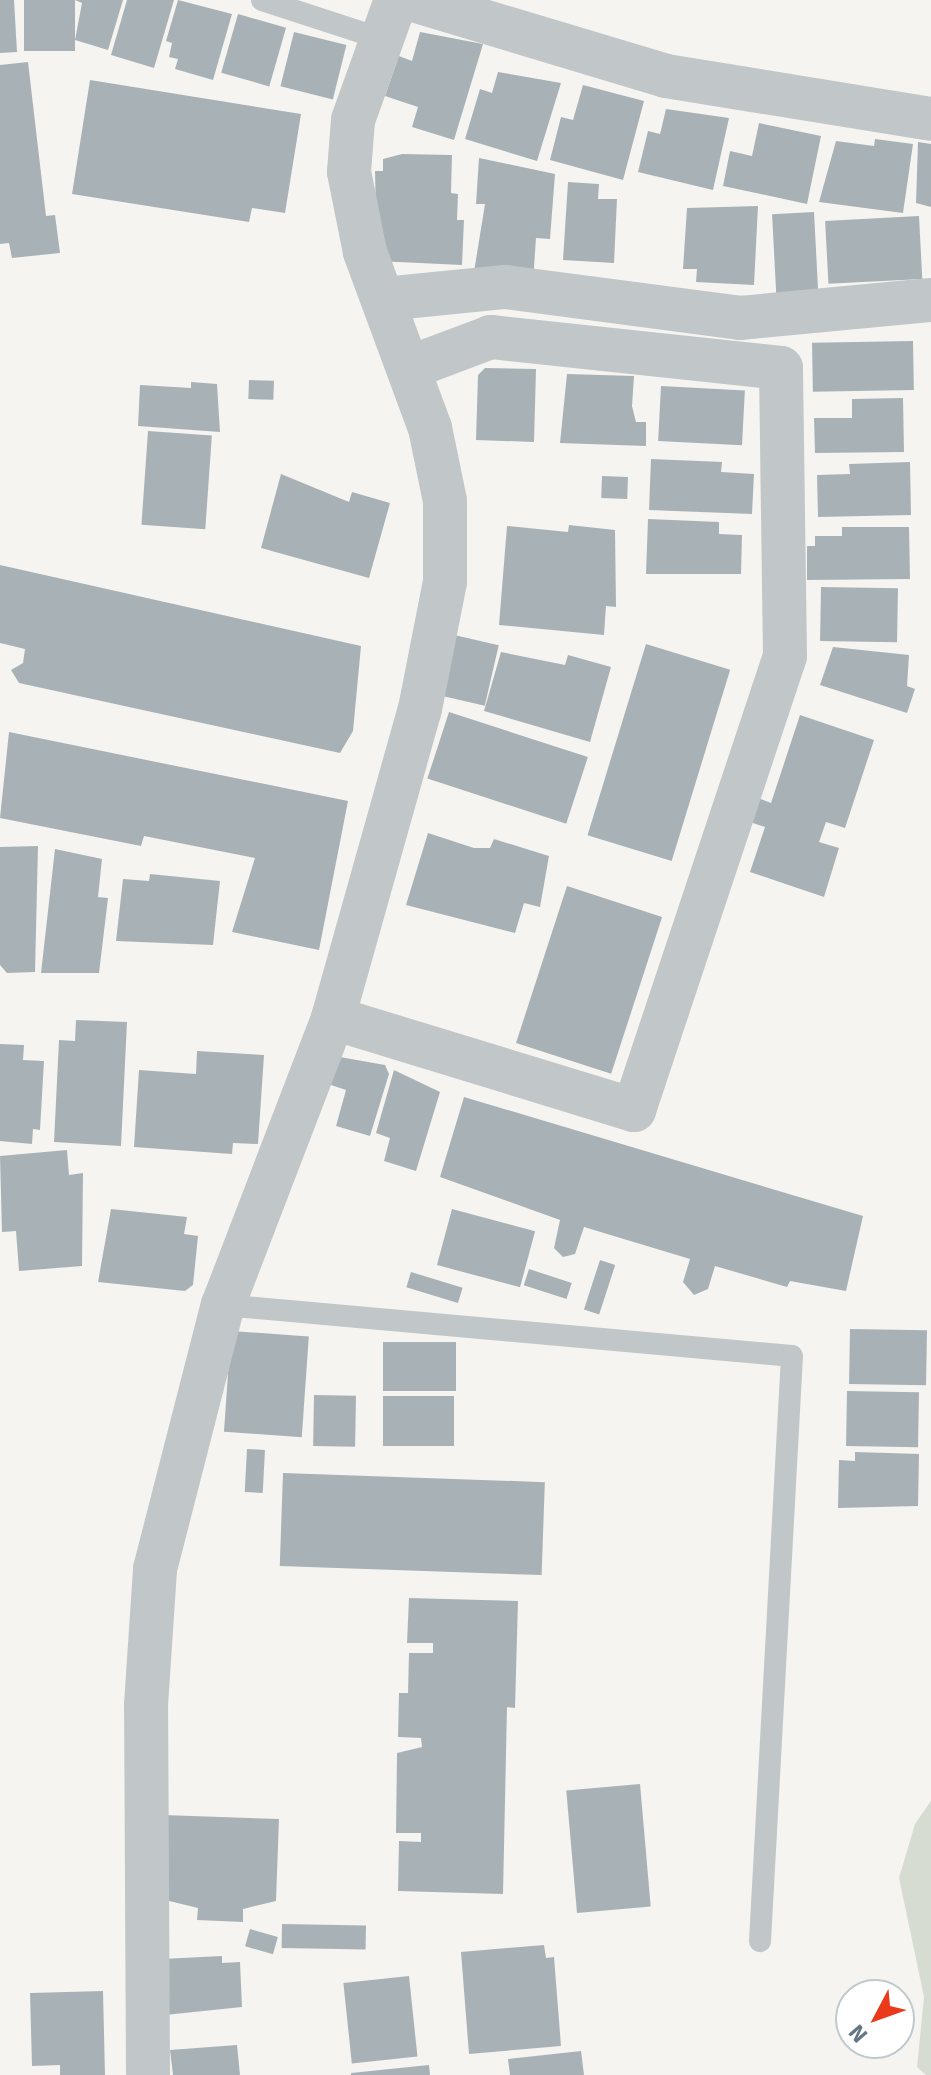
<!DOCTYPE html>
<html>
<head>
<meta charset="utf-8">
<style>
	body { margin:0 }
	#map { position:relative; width:931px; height:2075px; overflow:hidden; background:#f5f4f0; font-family:Signika,sans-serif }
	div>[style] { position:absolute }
	.green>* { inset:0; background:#d6dcd1 }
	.building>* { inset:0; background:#a8b2b6; transform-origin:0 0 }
	.service>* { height:22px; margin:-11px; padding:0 11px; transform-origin:11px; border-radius:11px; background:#c1c6c8 }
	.minor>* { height:44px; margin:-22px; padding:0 22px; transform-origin:22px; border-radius:22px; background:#c1c6c8 }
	span { translate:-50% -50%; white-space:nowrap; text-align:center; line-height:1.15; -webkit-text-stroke:8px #fff; paint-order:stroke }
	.north { position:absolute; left:835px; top:1979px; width:80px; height:80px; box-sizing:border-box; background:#fff; border:2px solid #c0c9cd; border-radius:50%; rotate:229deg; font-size:22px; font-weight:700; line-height:32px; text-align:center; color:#627783 }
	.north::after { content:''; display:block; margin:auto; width:28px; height:36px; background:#eb3a1a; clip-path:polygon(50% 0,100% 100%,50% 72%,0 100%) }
</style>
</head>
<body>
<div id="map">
	<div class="green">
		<i style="clip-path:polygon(931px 1801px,931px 2075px,926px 2075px,917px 2067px,924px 1997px,899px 1878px,915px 1824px)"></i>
	</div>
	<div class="building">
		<i style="clip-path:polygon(0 0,14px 0,17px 52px,0 53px)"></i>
		<i style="left:24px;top:0;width:51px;height:51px"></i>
		<i style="clip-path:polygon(75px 0,123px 0,108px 50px,75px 40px,82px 3px)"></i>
		<i style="clip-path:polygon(127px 0,174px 0,154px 68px,111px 55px)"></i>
		<i style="clip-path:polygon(178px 0,232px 14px,213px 80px,175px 69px,178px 59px,169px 57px,172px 43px,166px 41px)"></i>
		<i style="left:238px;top:14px;width:50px;height:61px;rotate:16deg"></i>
		<i style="left:294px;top:32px;width:54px;height:56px;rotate:14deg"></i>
		<i style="clip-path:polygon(420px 32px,483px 44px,454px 140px,412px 127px,418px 107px,385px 96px,399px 56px,412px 61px)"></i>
		<i style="clip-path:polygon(28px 62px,46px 216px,55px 215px,60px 253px,12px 258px,9px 243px,0 244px,0 65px)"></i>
		<i style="clip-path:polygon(498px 72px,561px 83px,537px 161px,465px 139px,480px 89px,492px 93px)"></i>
		<i style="clip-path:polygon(90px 80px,301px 114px,285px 213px,252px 208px,249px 222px,72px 194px)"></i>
		<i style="clip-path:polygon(583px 85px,644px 101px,623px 180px,550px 160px,561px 117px,573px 120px)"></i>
		<i style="clip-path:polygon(666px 109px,729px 118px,713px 190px,638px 172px,648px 131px,660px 134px)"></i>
		<i style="clip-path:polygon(759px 123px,821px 136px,807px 204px,723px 186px,730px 151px,752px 156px)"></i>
		<i style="clip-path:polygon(875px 139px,913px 144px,903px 213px,819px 202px,836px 141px,874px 146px)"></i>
		<i style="clip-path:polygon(918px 142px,931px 144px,931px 207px,916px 203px)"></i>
		<i style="clip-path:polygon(402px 154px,452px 155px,451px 193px,458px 194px,457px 220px,464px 220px,462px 265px,377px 261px,375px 171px,383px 171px,383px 159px)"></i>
		<i style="clip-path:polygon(479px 158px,555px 174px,550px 239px,536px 238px,533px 282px,473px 278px,485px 204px,476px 204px)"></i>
		<i style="clip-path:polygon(568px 182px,599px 184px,598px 199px,617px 199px,614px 263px,563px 260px)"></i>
		<i style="clip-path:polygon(758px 206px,754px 285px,696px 282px,697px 269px,683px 269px,687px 208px)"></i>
		<i style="left:814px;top:212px;width:85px;height:42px;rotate:87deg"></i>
		<i style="left:919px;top:216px;width:63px;height:94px;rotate:87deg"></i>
		<i style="left:913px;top:341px;width:49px;height:101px;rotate:89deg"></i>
		<i style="clip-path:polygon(485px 368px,536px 369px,534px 442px,476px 440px,478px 375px)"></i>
		<i style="clip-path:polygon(567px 374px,634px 376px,632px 406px,636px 422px,646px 422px,646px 446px,560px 443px)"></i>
		<i style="left:249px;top:380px;width:25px;height:19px;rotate:2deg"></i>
		<i style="clip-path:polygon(191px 382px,217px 384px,220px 432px,138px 426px,140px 385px,191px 388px)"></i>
		<i style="left:661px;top:386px;width:84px;height:55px;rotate:3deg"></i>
		<i style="clip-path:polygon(903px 398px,904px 452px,815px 453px,814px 418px,852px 418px,852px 399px)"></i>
		<i style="left:148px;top:431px;width:64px;height:94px;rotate:4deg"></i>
		<i style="clip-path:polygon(651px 459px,722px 462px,721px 472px,754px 474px,752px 514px,649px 510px)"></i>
		<i style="clip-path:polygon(910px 462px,911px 515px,818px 517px,817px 475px,850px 474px,849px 464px)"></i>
		<i style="clip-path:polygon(281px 474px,349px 502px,352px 492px,390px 503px,369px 578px,261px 548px)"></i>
		<i style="left:602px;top:476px;width:26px;height:22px;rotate:2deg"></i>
		<i style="clip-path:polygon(648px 519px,719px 522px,719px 534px,742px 535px,741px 574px,646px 574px)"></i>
		<i style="clip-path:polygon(569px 525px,615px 530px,616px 607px,606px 606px,604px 635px,499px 625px,507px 526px,568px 532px)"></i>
		<i style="clip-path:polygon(842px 527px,909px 527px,910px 579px,807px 580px,807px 546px,815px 546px,815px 536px,842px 536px)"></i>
		<i style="clip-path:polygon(0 565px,361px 646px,353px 731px,340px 753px,19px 683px,11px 670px,23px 663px,25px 649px,0 643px)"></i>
		<i style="left:821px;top:587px;width:77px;height:54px;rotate:1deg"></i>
		<i style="left:450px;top:634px;width:50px;height:62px;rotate:13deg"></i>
		<i style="left:646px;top:644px;width:88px;height:200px;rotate:17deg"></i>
		<i style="clip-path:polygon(833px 647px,909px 655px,907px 686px,915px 689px,907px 713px,820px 685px)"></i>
		<i style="clip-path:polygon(501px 652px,565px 665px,568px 655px,611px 667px,590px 742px,484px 711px)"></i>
		<i style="left:449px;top:712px;width:146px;height:70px;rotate:18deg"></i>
		<i style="clip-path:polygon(800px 715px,874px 740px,845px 828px,826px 822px,819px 842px,839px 848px,824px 897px,750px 872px,765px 827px,750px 822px,758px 798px,771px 803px)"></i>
		<i style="clip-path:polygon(9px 732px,348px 801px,319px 950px,232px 932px,255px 858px,144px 836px,141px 846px,0 818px)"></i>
		<i style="clip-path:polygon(428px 833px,474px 848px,490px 848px,494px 839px,549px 856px,540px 907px,524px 903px,515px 933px,406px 905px)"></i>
		<i style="clip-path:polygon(38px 846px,35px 972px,7px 973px,0 965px,0 847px)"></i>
		<i style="clip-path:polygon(55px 849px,102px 859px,98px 897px,108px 898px,99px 973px,41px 973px)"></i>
		<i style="clip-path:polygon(150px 874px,220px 881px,213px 945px,116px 941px,123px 879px,149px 881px)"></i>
		<i style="left:567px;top:886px;width:100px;height:165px;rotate:18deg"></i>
		<i style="clip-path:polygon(76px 1020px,127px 1022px,121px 1146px,54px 1142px,59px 1040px,75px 1041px)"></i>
		<i style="clip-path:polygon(0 1044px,24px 1045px,23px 1060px,44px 1061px,40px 1130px,33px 1129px,32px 1144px,0 1141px)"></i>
		<i style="clip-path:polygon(197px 1051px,264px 1055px,258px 1144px,233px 1143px,232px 1154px,134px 1147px,139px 1070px,196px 1074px)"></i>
		<i style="clip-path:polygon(334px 1056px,385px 1065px,389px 1074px,370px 1136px,336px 1126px,346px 1090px,325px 1083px)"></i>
		<i style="clip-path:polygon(394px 1070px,440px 1092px,416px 1171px,384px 1161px,390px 1138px,376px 1133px)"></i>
		<i style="clip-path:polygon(464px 1097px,863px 1216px,846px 1291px,790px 1281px,787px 1287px,715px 1266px,708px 1289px,694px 1295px,683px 1282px,690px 1259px,584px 1227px,575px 1254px,563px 1257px,554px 1248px,560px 1220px,440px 1177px)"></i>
		<i style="clip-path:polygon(67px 1150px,69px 1175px,83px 1173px,82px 1266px,19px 1271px,16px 1231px,2px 1232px,0 1156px)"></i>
		<i style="clip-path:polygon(111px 1209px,187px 1217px,184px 1234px,198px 1236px,193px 1285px,185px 1291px,98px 1282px)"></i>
		<i style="left:452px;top:1209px;width:86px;height:58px;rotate:15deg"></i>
		<i style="left:600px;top:1260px;width:16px;height:52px;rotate:18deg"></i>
		<i style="left:529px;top:1269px;width:45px;height:17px;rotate:18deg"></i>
		<i style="left:411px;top:1272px;width:54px;height:16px;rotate:17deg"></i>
		<i style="left:850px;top:1329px;width:77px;height:55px;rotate:1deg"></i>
		<i style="left:231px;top:1331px;width:78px;height:101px;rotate:4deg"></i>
		<i style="left:383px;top:1342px;width:73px;height:49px"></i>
		<i style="left:847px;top:1391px;width:72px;height:55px;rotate:1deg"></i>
		<i style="left:314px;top:1395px;width:42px;height:51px;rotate:1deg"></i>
		<i style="left:383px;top:1396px;width:71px;height:50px"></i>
		<i style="left:247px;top:1449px;width:18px;height:43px;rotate:3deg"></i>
		<i style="clip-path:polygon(855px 1452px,919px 1454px,918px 1506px,838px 1508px,839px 1460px,855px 1461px)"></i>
		<i style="left:283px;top:1473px;width:262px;height:93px;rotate:2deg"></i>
		<i style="clip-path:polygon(409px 1598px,518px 1601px,515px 1708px,507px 1707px,503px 1894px,398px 1891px,399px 1841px,421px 1842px,421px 1833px,396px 1833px,397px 1753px,422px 1747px,421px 1738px,398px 1737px,399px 1693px,408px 1693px,409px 1653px,433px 1653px,433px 1643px,407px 1643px)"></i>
		<i style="left:640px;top:1784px;width:123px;height:74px;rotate:85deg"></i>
		<i style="clip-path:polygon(163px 1815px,279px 1819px,276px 1901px,243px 1909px,243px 1922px,197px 1920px,198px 1908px,161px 1899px)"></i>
		<i style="left:282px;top:1924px;width:84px;height:24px;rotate:1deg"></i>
		<i style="left:250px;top:1929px;width:29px;height:18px;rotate:16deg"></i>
		<i style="clip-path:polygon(544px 1945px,546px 1958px,554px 1957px,561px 2046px,469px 2054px,461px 1952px)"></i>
		<i style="clip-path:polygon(222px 1956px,222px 1963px,240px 1962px,242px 2007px,165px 2015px,162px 1959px)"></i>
		<i style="left:409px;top:1976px;width:81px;height:66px;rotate:84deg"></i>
		<i style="clip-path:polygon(103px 1991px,105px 2075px,60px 2075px,60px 2065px,32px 2066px,30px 1993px)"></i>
		<i style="clip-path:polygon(237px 2045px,240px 2075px,173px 2075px,170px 2050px)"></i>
		<i style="clip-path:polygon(581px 2051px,584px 2075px,510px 2075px,508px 2059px)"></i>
		<i style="clip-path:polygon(429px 2065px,430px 2075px,351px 2075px,351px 2073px)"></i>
	</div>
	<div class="service">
		<i style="left:262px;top:0;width:126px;rotate:18deg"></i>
		<i style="left:223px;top:1305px;width:571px;rotate:5.12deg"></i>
		<i style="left:792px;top:1356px;width:586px;rotate:93.13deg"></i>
	</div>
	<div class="minor">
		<i style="left:413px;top:0;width:264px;rotate:16.7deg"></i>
		<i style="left:666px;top:76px;width:268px;rotate:9.2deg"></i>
		<i style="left:384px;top:299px;width:122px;rotate:-5.7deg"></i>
		<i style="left:505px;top:287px;width:237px;rotate:7.5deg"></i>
		<i style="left:740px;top:318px;width:192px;rotate:-5.4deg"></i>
		<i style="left:333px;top:1018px;width:315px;rotate:17deg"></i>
		<i style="left:634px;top:1110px;width:478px;rotate:-71.6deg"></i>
		<i style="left:785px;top:656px;width:288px;rotate:-90.8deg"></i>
		<i style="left:781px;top:368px;width:292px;rotate:-173.9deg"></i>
		<i style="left:491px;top:337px;width:85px;rotate:159.4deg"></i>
		<i style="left:148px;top:2075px;width:370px;rotate:-90.3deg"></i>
		<i style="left:146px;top:1705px;width:136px;rotate:-86.2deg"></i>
		<i style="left:155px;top:1569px;width:273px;rotate:-75.6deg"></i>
		<i style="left:223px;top:1305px;width:307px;rotate:-69deg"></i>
		<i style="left:333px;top:1018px;width:321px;rotate:-74.3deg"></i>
		<i style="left:420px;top:709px;width:129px;rotate:-78.9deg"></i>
		<i style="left:445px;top:582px;width:81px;rotate:-90deg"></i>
		<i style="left:445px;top:501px;width:75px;rotate:-101.6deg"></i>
		<i style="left:430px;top:428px;width:188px;rotate:-110.3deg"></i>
		<i style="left:365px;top:252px;width:82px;rotate:-101.3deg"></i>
		<i style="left:349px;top:172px;width:52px;rotate:-85.6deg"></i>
		<i style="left:353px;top:120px;width:127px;rotate:-70.3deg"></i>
	</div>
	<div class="north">N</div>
</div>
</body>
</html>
